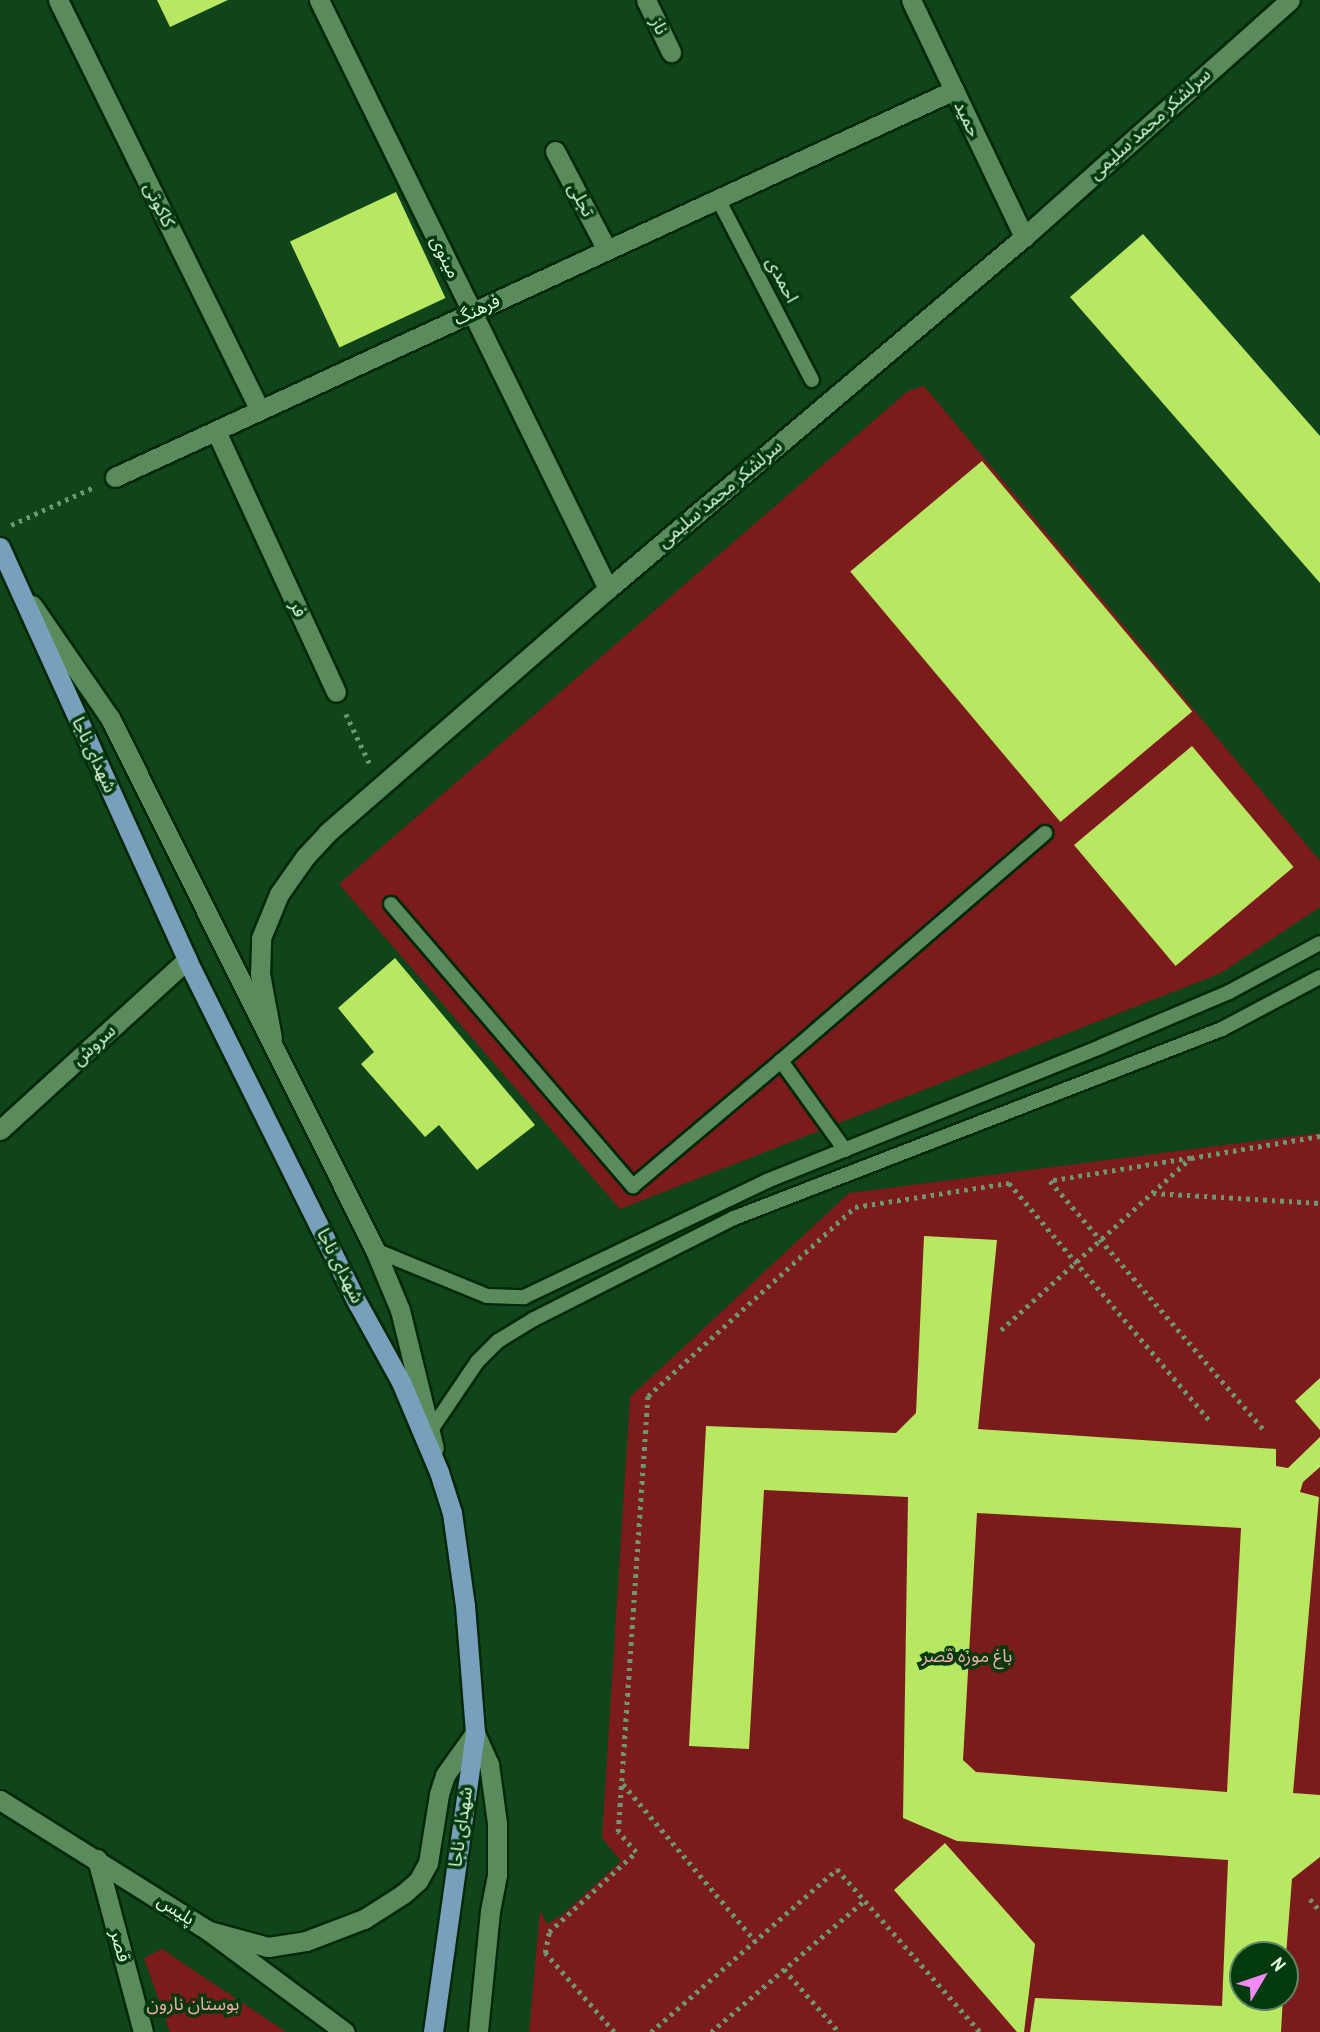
<!DOCTYPE html>
<html>
<head>
<meta charset="utf-8">
<style>
	body { margin:0 }
	#map { position:relative; width:1320px; height:2032px; overflow:hidden; background:#104419; font-family:"Archivo Narrow","Noto Sans Arabic",sans-serif }
	div>[style] { position:absolute }
	.green>* { inset:0; background:#7c1b1b }
	.building>* { inset:0; background:#b8e762; transform-origin:0 0 }
	.path>* { height:4.5px; margin-top:-2.25px; transform-origin:0; background:repeating-linear-gradient(90deg,#6d9672 0 3.5px,transparent 0 8.5px) }
	.roads { filter:drop-shadow(2px 0 #012808) drop-shadow(-2px 0 #012808) drop-shadow(0 2px #012808) drop-shadow(0 -2px #012808) }
	.service>* { height:14px; margin:-7px; padding:0 7px; transform-origin:7px; border-radius:7px; background:#598b5c }
	.minor>* { height:19px; margin:-9.5px; padding:0 9.5px; transform-origin:9.5px; border-radius:9.5px; background:#598b5c }
	.secondary>* { height:19px; margin:-9.5px; padding:0 9.5px; transform-origin:9.5px; border-radius:9.5px; background:#598b5c }
	.primary>* { height:19px; margin:-9.5px; padding:0 9.5px; transform-origin:9.5px; border-radius:9.5px; background:#78a0bd }
	span { translate:-50% -50%; white-space:nowrap; text-align:center; line-height:1.15; -webkit-text-stroke:7px #023a0e; paint-order:stroke }
	.street-label { font-size:18px; color:#e0fbe0 }
	.park-label { font-size:18px; color:#f1aea7 }
	.north { position:absolute; left:1229px; top:1941px; width:70px; height:70px; box-sizing:border-box; background:#023a0e; border:2px solid #5b8762; border-radius:50%; rotate:51deg; font-size:19px; font-weight:700; line-height:28px; text-align:center; color:#e0fbe0 }
	.north::after { content:''; display:block; margin:auto; width:24px; height:32px; background:#f18af4; clip-path:polygon(50% 0,100% 100%,50% 72%,0 100%) }
</style>
</head>
<body>
<div id="map">
	<div class="green">
		<i style="clip-path:polygon(924px 386px,1320px 861px,1320px 907px,1221px 973px,620px 1209px,339px 884px,908px 391px)"></i>
		<i style="clip-path:polygon(evenodd,1320px 1133px,1320px 2032px,529px 2032px,540px 1911px,547px 1924px,561px 1916px,621px 1861px,602px 1838px,630px 1397px,849px 1193px,1320px 1133px,1243px 1955px,1285px 1955px,1285px 1997px,1243px 1997px,1243px 1955px)"></i>
		<i style="clip-path:polygon(162px 1949px,286px 2032px,170px 2032px,144px 1958px)"></i>
	</div>
	<div class="building">
		<i style="clip-path:polygon(157px 0,228px 0,170px 27px)"></i>
		<i style="left:396px;top:192px;width:117px;height:117px;rotate:65deg"></i>
		<i style="clip-path:polygon(1143px 234px,1320px 436px,1320px 583px,1070px 297px)"></i>
		<i style="left:982px;top:461px;width:327px;height:172px;rotate:50deg"></i>
		<i style="left:1192px;top:746px;width:158px;height:154px;rotate:50deg"></i>
		<i style="clip-path:polygon(395px 958px,535px 1125px,477px 1170px,439px 1125px,425px 1137px,361px 1064px,374px 1052px,338px 1008px)"></i>
		<i style="clip-path:polygon(evenodd,924px 1236px,997px 1240px,978px 1429px,1276px 1449px,1276px 1466px,1288px 1468px,1320px 1437px,1320px 1467px,1303px 1482px,1300px 1492px,1319px 1497px,1293px 1793px,1320px 1795px,1320px 1857px,1292px 1879px,1286px 1955px,1243px 1955px,1243px 1997px,1283px 1997px,1281px 2032px,1030px 2032px,1035px 1998px,1222px 2006px,1228px 1860px,957px 1841px,903px 1818px,908px 1497px,764px 1490px,749px 1749px,689px 1746px,706px 1426px,896px 1433px,916px 1413px,924px 1236px,977px 1513px,1241px 1528px,1227px 1792px,976px 1772px,963px 1760px,977px 1513px)"></i>
		<i style="clip-path:polygon(1320px 1378px,1320px 1430px,1295px 1401px)"></i>
		<i style="clip-path:polygon(945px 1843px,1035px 1944px,1024px 2032px,1017px 2032px,894px 1890px)"></i>
	</div>
	<div class="path">
		<i style="left:11px;top:525px;width:89px;rotate:-24.6deg"></i>
		<i style="left:346px;top:714px;width:55px;rotate:64.4deg"></i>
		<i style="left:1191px;top:1158px;width:131px;rotate:-9.7deg"></i>
		<i style="left:1050px;top:1181px;width:327px;rotate:49.3deg"></i>
		<i style="left:1153px;top:1193px;width:167px;rotate:3.4deg"></i>
		<i style="left:1001px;top:1330px;width:256px;rotate:-42.2deg"></i>
		<i style="left:1191px;top:1158px;width:143px;rotate:170.7deg"></i>
		<i style="left:623px;top:1784px;width:205px;rotate:49.9deg"></i>
		<i style="left:1310px;top:1899px;width:16px;rotate:50deg"></i>
		<i style="left:784px;top:1969px;width:84px;rotate:48.9deg"></i>
		<i style="left:614px;top:2032px;width:105px;rotate:-131.1deg"></i>
		<i style="left:545px;top:1953px;width:21px;rotate:-79deg"></i>
		<i style="left:549px;top:1932px;width:118px;rotate:-42.6deg"></i>
		<i style="left:636px;top:1852px;width:27px;rotate:-132deg"></i>
		<i style="left:618px;top:1832px;width:437px;rotate:-86.1deg"></i>
		<i style="left:648px;top:1396px;width:280px;rotate:-42.4deg"></i>
		<i style="left:855px;top:1207px;width:156px;rotate:-8.9deg"></i>
		<i style="left:1009px;top:1183px;width:314px;rotate:49.8deg"></i>
		<i style="left:651px;top:2032px;width:247px;rotate:-41.2deg"></i>
		<i style="left:837px;top:1869px;width:217px;rotate:48.7deg"></i>
		<i style="left:711px;top:2032px;width:203px;rotate:-40.6deg"></i>
	</div>
	<div class="roads">
		<div class="service">
			<i style="left:718px;top:199px;width:204px;rotate:62.6deg"></i>
			<i style="left:391px;top:904px;width:372px;rotate:49.4deg"></i>
			<i style="left:633px;top:1186px;width:194px;rotate:-40.2deg"></i>
			<i style="left:845px;top:1150px;width:110px;rotate:-125.7deg"></i>
			<i style="left:781px;top:1061px;width:349px;rotate:-40.8deg"></i>
			<i style="left:375px;top:1250px;width:121px;rotate:22.3deg"></i>
			<i style="left:487px;top:1296px;width:37px;rotate:2deg"></i>
			<i style="left:524px;top:1297px;width:269px;rotate:-25.5deg"></i>
			<i style="left:767px;top:1181px;width:361px;rotate:-21.9deg"></i>
			<i style="left:1102px;top:1046px;width:138px;rotate:-23deg"></i>
			<i style="left:1229px;top:992px;width:103px;rotate:-28.3deg"></i>
			<i style="left:431px;top:1430px;width:82px;rotate:-55.9deg"></i>
			<i style="left:477px;top:1362px;width:30px;rotate:-45deg"></i>
			<i style="left:498px;top:1341px;width:42px;rotate:-31.4deg"></i>
			<i style="left:534px;top:1319px;width:224px;rotate:-26.8deg"></i>
			<i style="left:734px;top:1218px;width:523px;rotate:-21.17deg"></i>
			<i style="left:1222px;top:1029px;width:111px;rotate:-28deg"></i>
		</div>
		<div class="minor">
			<i style="left:58px;top:0;width:457px;rotate:63.8deg"></i>
			<i style="left:319px;top:0;width:656px;rotate:63.86deg"></i>
			<i style="left:646px;top:0;width:58px;rotate:64.3deg"></i>
			<i style="left:911px;top:0;width:263px;rotate:64.5deg"></i>
			<i style="left:555px;top:151px;width:112px;rotate:62.3deg"></i>
			<i style="left:216px;top:431px;width:287px;rotate:65.3deg"></i>
			<i style="left:115px;top:477px;width:924px;rotate:-24.76deg"></i>
			<i style="left:272px;top:1038px;width:65px;rotate:-100.6deg"></i>
			<i style="left:260px;top:974px;width:36px;rotate:-88deg"></i>
			<i style="left:261px;top:938px;width:48px;rotate:-67.8deg"></i>
			<i style="left:279px;top:894px;width:45px;rotate:-54.9deg"></i>
			<i style="left:305px;top:857px;width:33px;rotate:-47deg"></i>
			<i style="left:327px;top:833px;width:372px;rotate:-41deg"></i>
			<i style="left:608px;top:589px;width:545px;rotate:-40.24deg"></i>
			<i style="left:1024px;top:237px;width:356px;rotate:-41.7deg"></i>
			<i style="left:0;top:1130px;width:253px;rotate:-42.3deg"></i>
			<i style="left:97px;top:1859px;width:179px;rotate:75.1deg"></i>
		</div>
		<div class="secondary">
			<i style="left:32px;top:605px;width:137px;rotate:55.4deg"></i>
			<i style="left:110px;top:718px;width:594px;rotate:63.52deg"></i>
			<i style="left:375px;top:1250px;width:65px;rotate:67.4deg"></i>
			<i style="left:400px;top:1310px;width:142px;rotate:76.2deg"></i>
			<i style="left:0;top:1800px;width:247px;rotate:32.1deg"></i>
			<i style="left:209px;top:1931px;width:169px;rotate:36.6deg"></i>
			<i style="left:209px;top:1931px;width:61px;rotate:15.2deg"></i>
			<i style="left:268px;top:1947px;width:38px;rotate:-9deg"></i>
			<i style="left:306px;top:1941px;width:62px;rotate:-20.8deg"></i>
			<i style="left:364px;top:1919px;width:46px;rotate:-32.7deg"></i>
			<i style="left:403px;top:1894px;width:20px;rotate:-41deg"></i>
			<i style="left:418px;top:1881px;width:21px;rotate:-61deg"></i>
			<i style="left:428px;top:1863px;width:70px;rotate:-80.9deg"></i>
			<i style="left:439px;top:1794px;width:20px;rotate:-72deg"></i>
			<i style="left:445px;top:1775px;width:52px;rotate:-54.5deg"></i>
			<i style="left:475px;top:1733px;width:34px;rotate:66deg"></i>
			<i style="left:489px;top:1764px;width:60px;rotate:82.3deg"></i>
			<i style="left:497px;top:1823px;width:52px;rotate:90deg"></i>
			<i style="left:497px;top:1875px;width:37px;rotate:101deg"></i>
			<i style="left:490px;top:1911px;width:122px;rotate:95.7deg"></i>
		</div>
		<div class="primary">
			<i style="left:0;top:547px;width:453px;rotate:65.6deg"></i>
			<i style="left:187px;top:960px;width:384px;rotate:63.6deg"></i>
			<i style="left:358px;top:1304px;width:89px;rotate:61.1deg"></i>
			<i style="left:401px;top:1382px;width:98px;rotate:67.1deg"></i>
			<i style="left:439px;top:1472px;width:43px;rotate:72.4deg"></i>
			<i style="left:452px;top:1513px;width:93px;rotate:82deg"></i>
			<i style="left:465px;top:1605px;width:128px;rotate:85.5deg"></i>
			<i style="left:475px;top:1733px;width:302px;rotate:98deg"></i>
		</div>
	</div>
	<div class="street-label">
		<span style="left:659px;top:26px;rotate:64deg">ناز</span>
		<span style="left:967px;top:119px;rotate:64deg">حمید</span>
		<span style="left:1150px;top:124px;rotate:-42deg">سرلشکر محمد سلیمی</span>
		<span style="left:581px;top:200px;rotate:62deg">تجلی</span>
		<span style="left:159px;top:205px;rotate:64deg">کاکوتی</span>
		<span style="left:445px;top:257px;rotate:64deg">مینوی</span>
		<span style="left:782px;top:280px;rotate:63deg">احمدی</span>
		<span style="left:477px;top:310px;rotate:-25deg">فرهنگ</span>
		<span style="left:720px;top:494px;rotate:-40deg">سرلشکر محمد سلیمی</span>
		<span style="left:298px;top:609px;rotate:65deg">فر</span>
		<span style="left:94px;top:755px;rotate:65deg">شهدای ناجا</span>
		<span style="left:94px;top:1045px;rotate:-42deg">سروش</span>
		<span style="left:340px;top:1266px;rotate:63deg">شهدای ناجا</span>
		<span style="left:461px;top:1827px;rotate:-82deg">شهدای ناجا</span>
		<span style="left:176px;top:1910px;rotate:33deg">پلیس</span>
		<span style="left:120px;top:1946px;rotate:75deg">قصر</span>
	</div>
	<div class="park-label">
		<span style="left:967px;top:1656px">باغ موزه قصر</span>
		<span style="left:193px;top:2004px">بوستان نارون</span>
	</div>
	<div class="north">N</div>
</div>
</body>
</html>
